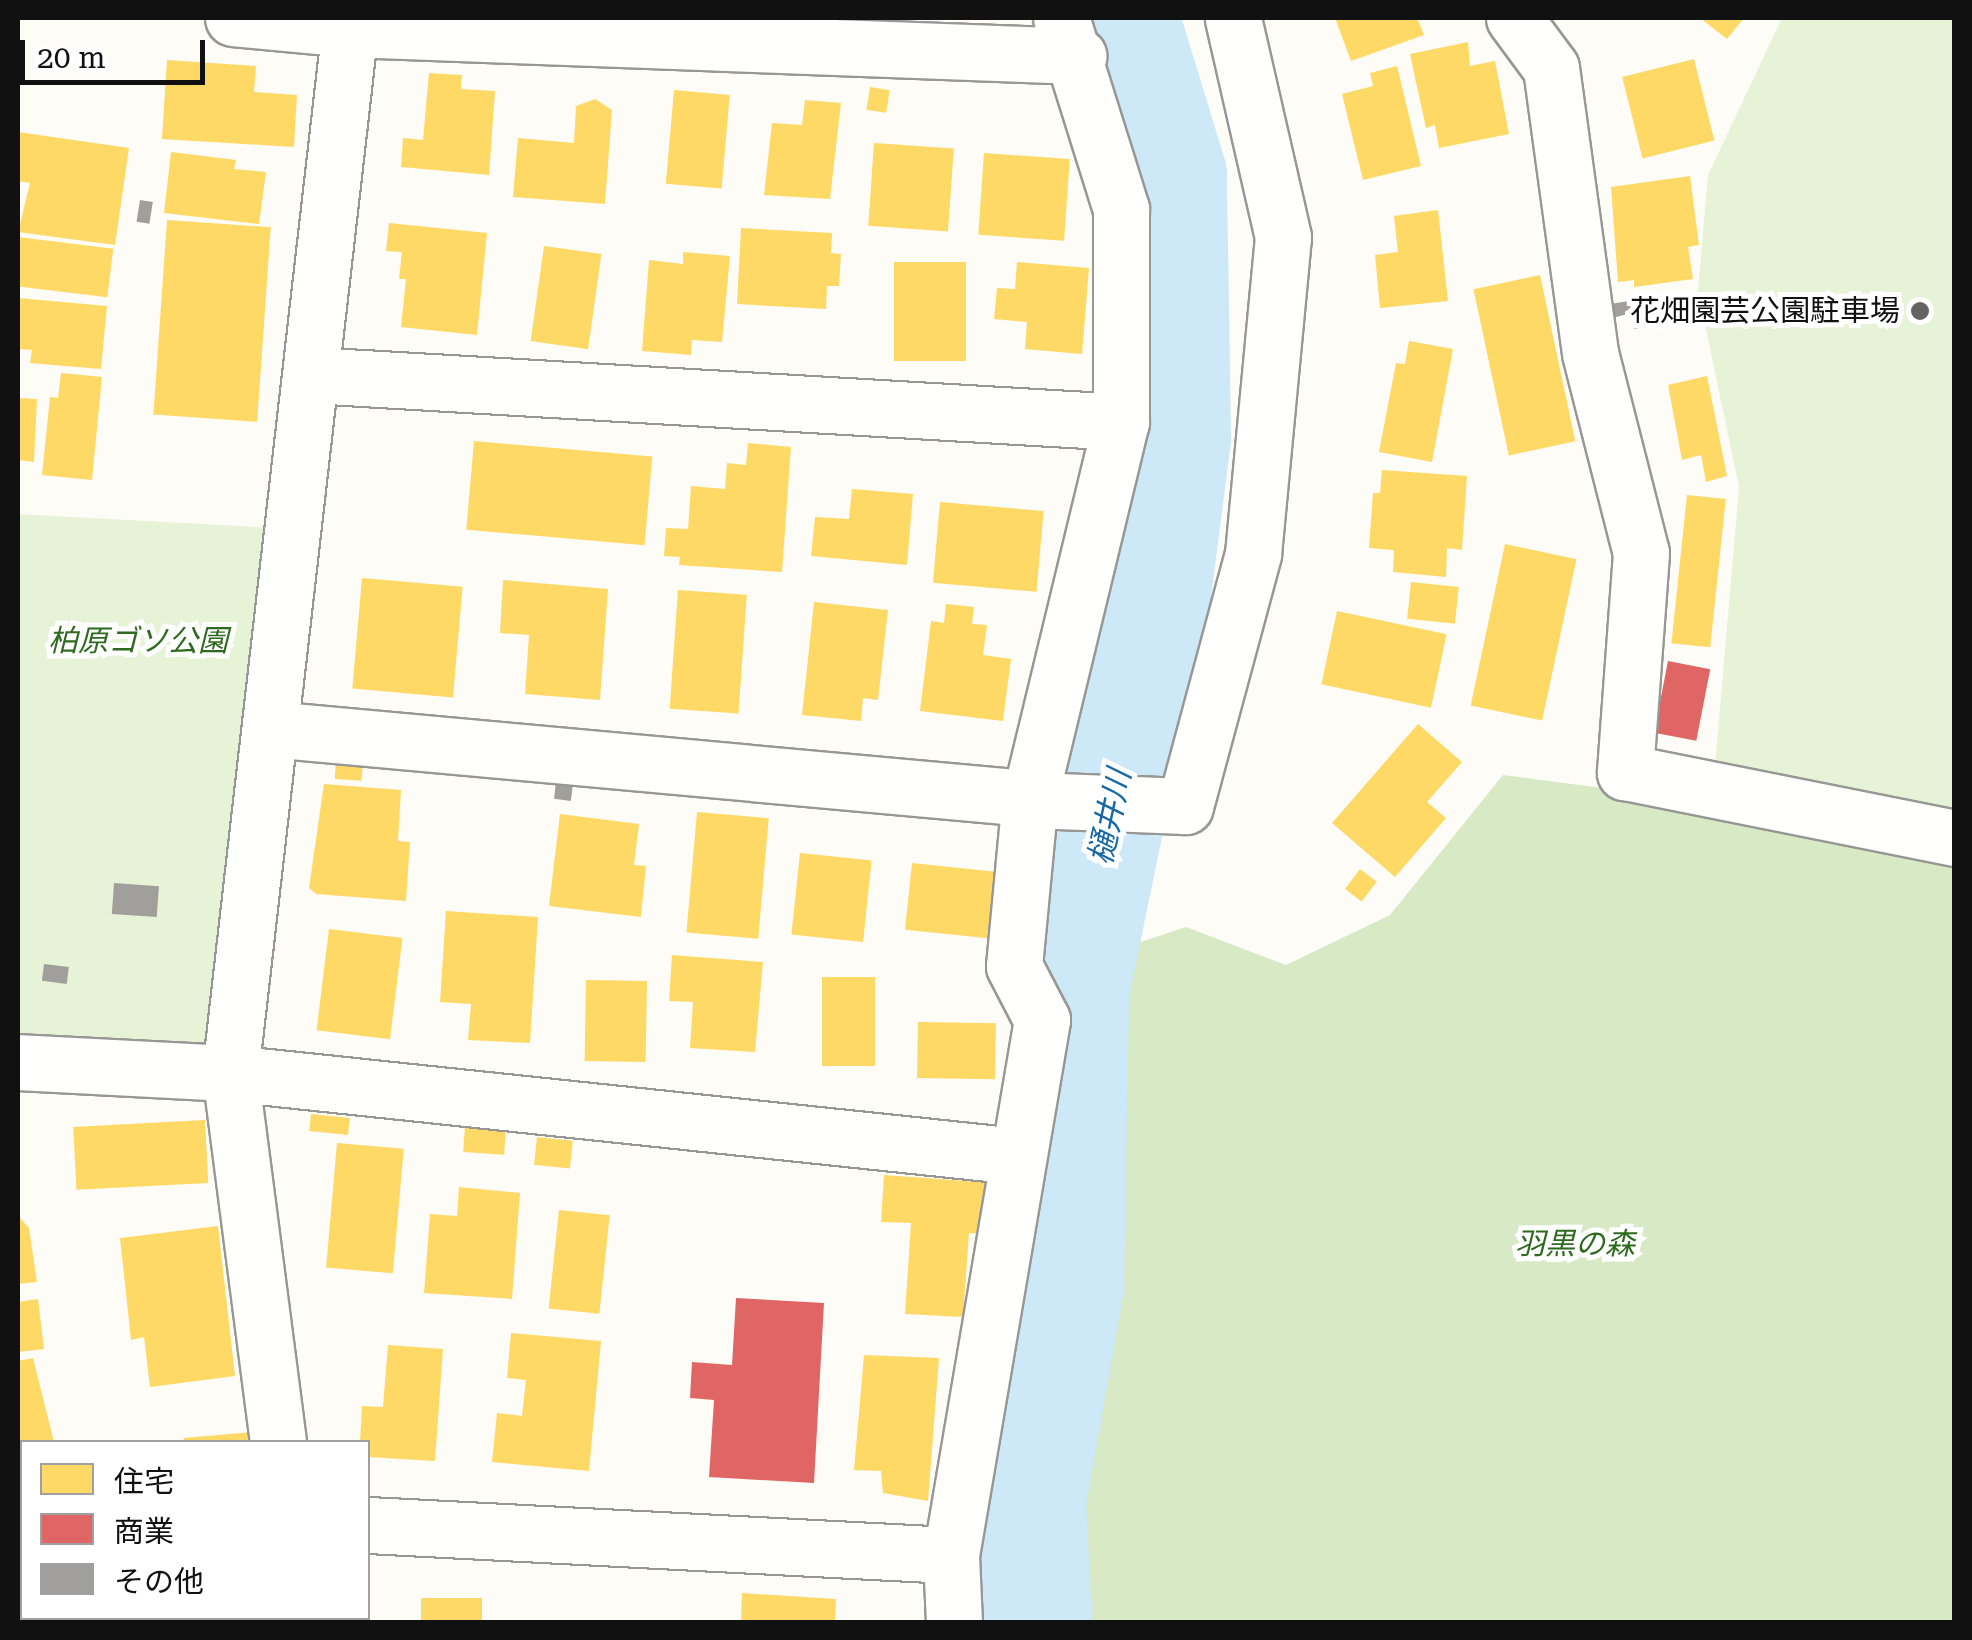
<!DOCTYPE html>
<html>
<head>
<meta charset="utf-8">
<style>
	body { margin:0 }
	#map { position:relative; width:1972px; height:1640px; overflow:hidden; background:#fdfcf7; font-family:"Roboto Serif","Noto Sans JP",serif }
	div>[style] { position:absolute }
	.green>* { inset:0; background:#e7f3d7 }
	.forest>* { inset:0; background:#d8eac5 }
	.homes>* { inset:0; background:#ffd966; transform-origin:0 0 }
	.shops>* { inset:0; background:#e06666; transform-origin:0 0 }
	.river>* { height:110px; margin:-55px; padding:0 55px; transform-origin:55px; border-radius:55px; background:#cde8f7 }
	.building>* { inset:0; background:#a19f9c; transform-origin:0 0 }
	.roads { filter:drop-shadow(2px 0 #979795) drop-shadow(-2px 0 #979795) drop-shadow(0 2px #979795) drop-shadow(0 -2px #979795) }
	.minor>* { height:55px; margin:-27.5px; padding:0 27.5px; transform-origin:27.5px; border-radius:27.5px; background:#fffffe }
	.dots>* { width:28px; height:28px; translate:-50% -50%; box-sizing:border-box; border:5px solid #fff; border-radius:50% }
	span { translate:-50% -50%; white-space:nowrap; text-align:center; line-height:1.15; -webkit-text-stroke:10px #fff; paint-order:stroke }
	.poi-label { font-size:30px; color:#111 }
	.right { translate:-100% -50%; text-align:right }
	.park-label { font-size:30px; color:#2f6b1f; font-style:italic }
	.water-label { font-size:32px; color:#1768a6; font-style:italic }
	.frame { position:absolute; inset:0; border:20px solid #111; pointer-events:none }
	.legend { position:absolute; left:20px; top:1440px; width:350px; height:180px; box-sizing:border-box; background:#fff; border:2px solid #a0a0a0; margin:0; padding:12px 18px; list-style:none; font-size:30px; color:#111 }
	.legend li { display:flex; align-items:center; gap:20px; height:50px }
	.legend b { width:50px; border:2px solid #a0a0a0 }
	.scale { position:absolute; left:20px; top:40px; width:185px; height:45px; box-sizing:border-box; border:5px solid #111; border-top:0; padding-left:12px; font-size:30px; line-height:35px; white-space:nowrap; color:#111; -webkit-text-stroke:8px #fff; paint-order:stroke }
</style>
</head>
<body>
<div id="map">
	<div class="green">
		<i style="clip-path:polygon(1782px 18px,1954px 18px,1954px 827px,1713px 790px,1739px 487px,1698px 291px,1708px 175px)"></i>
		<i style="clip-path:polygon(18px 514px,274px 528px,208px 1052px,18px 1040px)"></i>
	</div>
	<div class="forest">
		<i style="clip-path:polygon(1503px 775px,1954px 834px,1954px 1622px,1076px 1622px,1062px 1546px,1114px 1320px,1113px 1033px,1138px 943px,1186px 927px,1286px 965px,1390px 915px)"></i>
	</div>
	<div class="homes">
		<i style="clip-path:polygon(1335px 18px,1417px 18px,1424px 35px,1351px 61px)"></i>
		<i style="clip-path:polygon(1700px 18px,1744px 18px,1727px 39px)"></i>
		<i style="clip-path:polygon(1468px 42px,1470px 66px,1495px 61px,1509px 134px,1439px 148px,1435px 125px,1426px 128px,1410px 54px)"></i>
		<i style="left:1694px;top:59px;width:84px;height:74px;rotate:76deg"></i>
		<i style="clip-path:polygon(167px 60px,256px 66px,254px 92px,297px 95px,294px 147px,162px 139px)"></i>
		<i style="clip-path:polygon(1397px 66px,1421px 166px,1363px 180px,1342px 94px,1373px 86px,1370px 73px)"></i>
		<i style="clip-path:polygon(429px 73px,462px 75px,461px 89px,495px 91px,489px 175px,401px 167px,403px 138px,423px 140px)"></i>
		<i style="left:870px;top:87px;width:20px;height:23px;rotate:9deg"></i>
		<i style="left:674px;top:90px;width:56px;height:94px;rotate:5deg"></i>
		<i style="clip-path:polygon(595px 99px,612px 110px,605px 204px,513px 197px,518px 138px,574px 143px,576px 106px)"></i>
		<i style="clip-path:polygon(805px 100px,841px 103px,830px 199px,764px 195px,772px 123px,802px 125px)"></i>
		<i style="clip-path:polygon(18px 132px,129px 148px,115px 245px,18px 232px,30px 183px,18px 181px)"></i>
		<i style="left:874px;top:143px;width:80px;height:83px;rotate:4deg"></i>
		<i style="clip-path:polygon(171px 152px,236px 160px,234px 169px,266px 172px,259px 224px,164px 213px)"></i>
		<i style="left:984px;top:153px;width:86px;height:82px;rotate:4deg"></i>
		<i style="clip-path:polygon(1690px 176px,1699px 245px,1688px 247px,1693px 279px,1634px 287px,1634px 280px,1618px 282px,1611px 187px)"></i>
		<i style="clip-path:polygon(1438px 210px,1448px 301px,1380px 308px,1375px 255px,1398px 252px,1394px 216px)"></i>
		<i style="left:167px;top:220px;width:104px;height:195px;rotate:4deg"></i>
		<i style="clip-path:polygon(389px 223px,487px 233px,477px 335px,401px 327px,406px 279px,399px 279px,402px 252px,386px 251px)"></i>
		<i style="clip-path:polygon(741px 228px,832px 233px,831px 253px,841px 254px,839px 286px,827px 286px,826px 309px,737px 304px)"></i>
		<i style="left:18px;top:237px;width:96px;height:49px;rotate:7deg"></i>
		<i style="left:544px;top:246px;width:58px;height:96px;rotate:8deg"></i>
		<i style="clip-path:polygon(683px 252px,730px 256px,722px 342px,692px 340px,691px 355px,642px 351px,649px 260px,683px 264px)"></i>
		<i style="left:894px;top:262px;width:72px;height:99px"></i>
		<i style="clip-path:polygon(1017px 262px,1089px 268px,1082px 354px,1025px 349px,1027px 322px,994px 319px,997px 288px,1015px 289px)"></i>
		<i style="left:1540px;top:275px;width:170px;height:68px;rotate:78deg"></i>
		<i style="clip-path:polygon(18px 298px,107px 306px,101px 369px,30px 363px,32px 350px,18px 349px)"></i>
		<i style="clip-path:polygon(1409px 341px,1453px 349px,1432px 462px,1379px 452px,1396px 363px,1405px 364px)"></i>
		<i style="clip-path:polygon(61px 373px,102px 377px,92px 480px,42px 475px,50px 397px,58px 398px)"></i>
		<i style="clip-path:polygon(1707px 376px,1727px 476px,1706px 482px,1701px 455px,1682px 460px,1668px 385px)"></i>
		<i style="clip-path:polygon(18px 398px,37px 399px,34px 462px,18px 460px)"></i>
		<i style="left:474px;top:441px;width:179px;height:89px;rotate:5deg"></i>
		<i style="clip-path:polygon(748px 443px,791px 447px,782px 572px,679px 565px,680px 557px,664px 556px,666px 528px,688px 529px,691px 486px,725px 489px,727px 463px,746px 465px)"></i>
		<i style="clip-path:polygon(1382px 470px,1467px 476px,1462px 550px,1447px 548px,1446px 577px,1393px 572px,1394px 550px,1369px 548px,1373px 493px,1380px 493px)"></i>
		<i style="clip-path:polygon(852px 489px,913px 494px,907px 565px,811px 556px,815px 517px,849px 519px)"></i>
		<i style="left:1687px;top:495px;width:39px;height:149px;rotate:6deg"></i>
		<i style="left:940px;top:502px;width:104px;height:81px;rotate:5deg"></i>
		<i style="left:1505px;top:544px;width:73px;height:165px;rotate:12deg"></i>
		<i style="left:362px;top:578px;width:101px;height:111px;rotate:5deg"></i>
		<i style="clip-path:polygon(503px 580px,608px 589px,600px 700px,525px 694px,529px 635px,500px 633px)"></i>
		<i style="left:1411px;top:582px;width:48px;height:37px;rotate:6deg"></i>
		<i style="left:678px;top:590px;width:69px;height:119px;rotate:4deg"></i>
		<i style="clip-path:polygon(814px 602px,888px 610px,878px 700px,863px 698px,861px 721px,802px 715px)"></i>
		<i style="clip-path:polygon(946px 604px,974px 607px,972px 624px,987px 625px,983px 655px,1011px 659px,1003px 721px,920px 711px,931px 621px,944px 623px)"></i>
		<i style="left:1337px;top:611px;width:112px;height:75px;rotate:12deg"></i>
		<i style="clip-path:polygon(1418px 724px,1462px 762px,1427px 802px,1446px 818px,1395px 877px,1332px 823px)"></i>
		<i style="left:336px;top:760px;width:27px;height:19px;rotate:4deg"></i>
		<i style="clip-path:polygon(324px 784px,401px 790px,398px 841px,410px 842px,406px 901px,316px 894px,309px 888px)"></i>
		<i style="left:697px;top:812px;width:72px;height:121px;rotate:5deg"></i>
		<i style="clip-path:polygon(560px 814px,639px 824px,634px 865px,646px 866px,641px 917px,549px 906px)"></i>
		<i style="left:800px;top:853px;width:72px;height:82px;rotate:6deg"></i>
		<i style="left:912px;top:863px;width:86px;height:67px;rotate:6deg"></i>
		<i style="left:1360px;top:869px;width:21px;height:25px;rotate:37deg"></i>
		<i style="clip-path:polygon(446px 911px,538px 917px,530px 1043px,468px 1040px,471px 1004px,440px 1002px)"></i>
		<i style="left:329px;top:929px;width:74px;height:102px;rotate:7deg"></i>
		<i style="clip-path:polygon(672px 955px,763px 962px,755px 1052px,690px 1048px,693px 1002px,669px 1001px)"></i>
		<i style="left:822px;top:977px;width:53px;height:89px"></i>
		<i style="left:586px;top:980px;width:61px;height:81px;rotate:1deg"></i>
		<i style="left:918px;top:1022px;width:78px;height:56px;rotate:1deg"></i>
		<i style="left:311px;top:1114px;width:39px;height:17px;rotate:6deg"></i>
		<i style="left:205px;top:1120px;width:63px;height:132px;rotate:87deg"></i>
		<i style="left:465px;top:1126px;width:41px;height:26px;rotate:4deg"></i>
		<i style="left:537px;top:1137px;width:36px;height:28px;rotate:6deg"></i>
		<i style="left:337px;top:1143px;width:67px;height:125px;rotate:5deg"></i>
		<i style="clip-path:polygon(884px 1175px,994px 1183px,991px 1235px,969px 1233px,963px 1317px,905px 1314px,911px 1223px,881px 1222px)"></i>
		<i style="clip-path:polygon(459px 1187px,520px 1193px,512px 1299px,424px 1293px,430px 1214px,457px 1216px)"></i>
		<i style="left:559px;top:1210px;width:51px;height:99px;rotate:6deg"></i>
		<i style="clip-path:polygon(18px 1216px,29px 1228px,37px 1282px,18px 1284px)"></i>
		<i style="clip-path:polygon(218px 1226px,235px 1376px,150px 1387px,144px 1337px,131px 1340px,120px 1238px)"></i>
		<i style="clip-path:polygon(38px 1299px,44px 1349px,18px 1352px,18px 1302px)"></i>
		<i style="clip-path:polygon(511px 1333px,601px 1341px,589px 1471px,492px 1462px,497px 1413px,522px 1416px,526px 1380px,507px 1378px)"></i>
		<i style="clip-path:polygon(388px 1345px,443px 1349px,435px 1461px,368px 1457px,368px 1442px,360px 1442px,362px 1406px,383px 1407px)"></i>
		<i style="clip-path:polygon(864px 1355px,939px 1358px,928px 1501px,883px 1493px,881px 1471px,854px 1470px)"></i>
		<i style="clip-path:polygon(33px 1358px,54px 1442px,22px 1442px,18px 1537px,18px 1361px)"></i>
		<i style="clip-path:polygon(253px 1432px,253px 1442px,184px 1442px,184px 1438px)"></i>
		<i style="clip-path:polygon(742px 1593px,836px 1599px,835px 1622px,741px 1622px)"></i>
		<i style="left:421px;top:1598px;width:61px;height:24px"></i>
		<i style="left:128px;top:1618px;width:108px;height:4px"></i>
	</div>
	<div class="shops">
		<i style="left:1668px;top:661px;width:43px;height:73px;rotate:11deg"></i>
		<i style="clip-path:polygon(736px 1298px,824px 1303px,814px 1483px,709px 1477px,714px 1400px,690px 1398px,692px 1362px,732px 1365px)"></i>
	</div>
	<div class="river">
		<i style="left:1037px;top:1622px;width:121px;rotate:-92.8deg"></i>
		<i style="left:1031px;top:1501px;width:219px;rotate:-80deg"></i>
		<i style="left:1069px;top:1285px;width:293px;rotate:-89deg"></i>
		<i style="left:1074px;top:992px;width:406px;rotate:-78.4deg"></i>
		<i style="left:1156px;top:594px;width:158px;rotate:-82.7deg"></i>
		<i style="left:1176px;top:437px;width:262px;rotate:-90.9deg"></i>
		<i style="left:1172px;top:175px;width:164px;rotate:-107deg"></i>
	</div>
	<div class="building">
		<i style="left:140px;top:200px;width:13px;height:22px;rotate:9deg"></i>
		<i style="clip-path:polygon(1629px 301px,1632px 313px,1612px 318px,1610px 304px)"></i>
		<i style="left:1657px;top:313px;width:12px;height:25px;rotate:81deg"></i>
		<i style="left:557px;top:774px;width:17px;height:25px;rotate:7deg"></i>
		<i style="left:114px;top:883px;width:45px;height:31px;rotate:4deg"></i>
		<i style="left:44px;top:964px;width:25px;height:17px;rotate:7deg"></i>
	</div>
	<div class="roads">
		<div class="minor">
			<i style="left:233px;top:18px;width:118px;rotate:5.4deg"></i>
			<i style="left:350px;top:29px;width:729px;rotate:2.12deg"></i>
			<i style="left:1514px;top:18px;width:62px;rotate:53.5deg"></i>
			<i style="left:1551px;top:68px;width:288px;rotate:82.2deg"></i>
			<i style="left:1590px;top:353px;width:206px;rotate:75.7deg"></i>
			<i style="left:1641px;top:553px;width:220px;rotate:94.2deg"></i>
			<i style="left:1625px;top:772px;width:336px;rotate:11.3deg"></i>
			<i style="left:311px;top:375px;width:811px;rotate:3.32deg"></i>
			<i style="left:270px;top:729px;width:791px;rotate:5.22deg"></i>
			<i style="left:1058px;top:801px;width:127px;rotate:2.3deg"></i>
			<i style="left:1185px;top:806px;width:261px;rotate:-74.9deg"></i>
			<i style="left:1253px;top:554px;width:318px;rotate:-84.6deg"></i>
			<i style="left:1283px;top:237px;width:225px;rotate:-102.9deg"></i>
			<i style="left:18px;top:1062px;width:212px;rotate:3deg"></i>
			<i style="left:230px;top:1073px;width:791px;rotate:6.02deg"></i>
			<i style="left:278px;top:1442px;width:372px;rotate:-97.4deg"></i>
			<i style="left:230px;top:1073px;width:1062px;rotate:-83.46deg"></i>
			<i style="left:368px;top:1525px;width:584px;rotate:2.95deg"></i>
			<i style="left:301px;top:1618px;width:4px;rotate:76deg"></i>
			<i style="left:954px;top:1622px;width:67px;rotate:-92.6deg"></i>
			<i style="left:951px;top:1555px;width:543px;rotate:-80.35deg"></i>
			<i style="left:1042px;top:1020px;width:61px;rotate:-117.4deg"></i>
			<i style="left:1014px;top:966px;width:170px;rotate:-84.6deg"></i>
			<i style="left:1030px;top:797px;width:386px;rotate:-76.4deg"></i>
			<i style="left:1121px;top:422px;width:213px;rotate:-90deg"></i>
			<i style="left:1121px;top:209px;width:200px;rotate:-107.4deg"></i>
		</div>
	</div>
	<div class="dots">
		<i style="left:1920px;top:311px;background:#646362"></i>
	</div>
	<div class="poi-label">
		<span class="right" style="left:1900px;top:311px">花畑園芸公園駐車場</span>
	</div>
	<div class="park-label">
		<span style="left:138px;top:641px">柏原ゴソ公園</span>
		<span style="left:1575px;top:1244px">羽黒の森</span>
	</div>
	<div class="water-label">
		<span style="left:1110px;top:817px;rotate:-78deg">樋井川</span>
	</div>
	<div class="frame"></div>
	<ul class="legend">
	<li><b style="height:28px;background:#ffd966"></b>住宅</li>
	<li><b style="height:28px;background:#e06666"></b>商業</li>
	<li><b style="height:28px;background:#a19f9c"></b>その他</li>
	</ul>
	<div class="scale">20 m</div>
</div>
</body>
</html>
